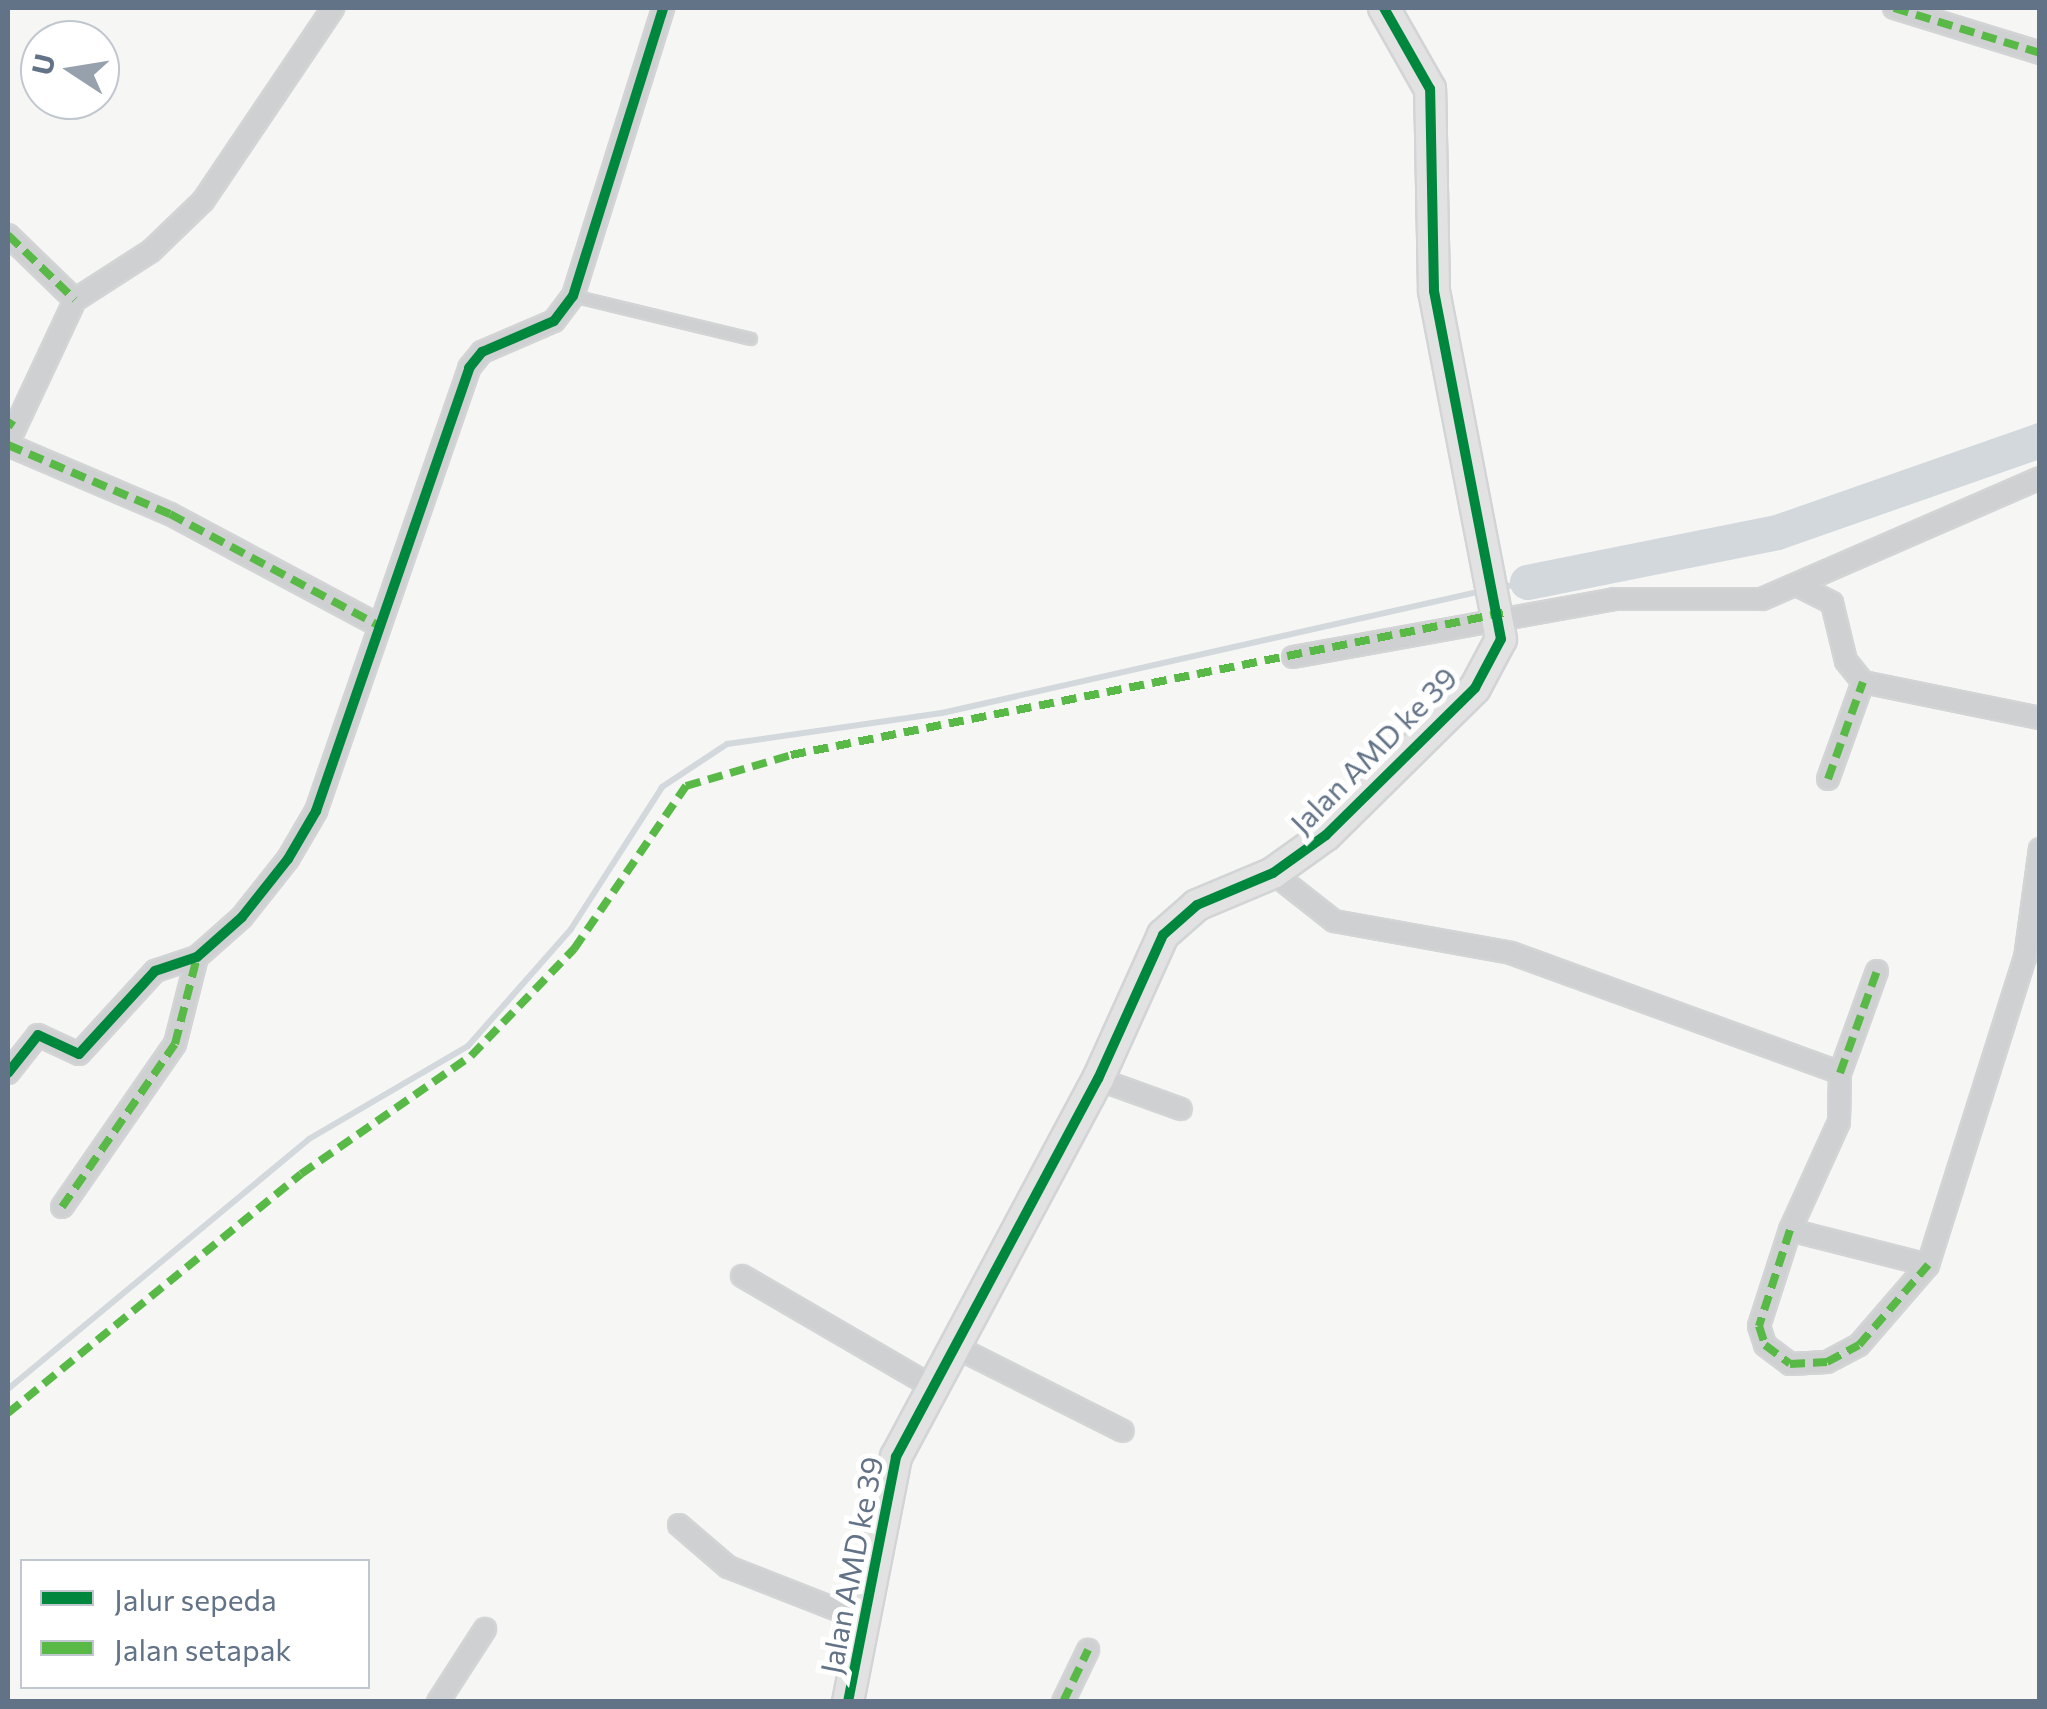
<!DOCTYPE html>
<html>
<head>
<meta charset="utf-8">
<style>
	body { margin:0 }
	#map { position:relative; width:2047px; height:1709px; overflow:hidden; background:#f6f6f4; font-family:Commissioner,sans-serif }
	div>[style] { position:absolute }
	.stream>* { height:6px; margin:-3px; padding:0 3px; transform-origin:3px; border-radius:3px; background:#d2d8dc }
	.river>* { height:35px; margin:-17.5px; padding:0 17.5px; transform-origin:17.5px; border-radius:17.5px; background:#d2d8dc }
	.roads { filter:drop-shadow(2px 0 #d2d4d5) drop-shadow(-2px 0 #d2d4d5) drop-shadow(0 2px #d2d4d5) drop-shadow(0 -2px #d2d4d5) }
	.lane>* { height:10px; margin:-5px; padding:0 5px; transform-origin:5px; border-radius:5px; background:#cfd0d1 }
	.street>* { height:20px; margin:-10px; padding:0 10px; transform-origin:10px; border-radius:10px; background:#cfd0d1 }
	.secondary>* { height:30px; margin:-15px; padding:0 15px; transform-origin:15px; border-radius:15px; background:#e2e2e3 }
	.quiet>* { height:8px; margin-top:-4px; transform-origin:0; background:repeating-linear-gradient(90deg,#58b947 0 15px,transparent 0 23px) }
	.cycleway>* { height:10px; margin:-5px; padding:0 5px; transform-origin:5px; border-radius:5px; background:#00873e }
	span { translate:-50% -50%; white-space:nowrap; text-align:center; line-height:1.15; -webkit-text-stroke:10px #fff; paint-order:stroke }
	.street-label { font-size:30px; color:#637387 }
	.frame { position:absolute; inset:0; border:10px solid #637387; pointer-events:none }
	.legend { position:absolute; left:20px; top:1559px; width:350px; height:130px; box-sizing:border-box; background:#fff; border:2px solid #c1c7cf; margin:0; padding:12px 18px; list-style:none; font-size:30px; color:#637387 }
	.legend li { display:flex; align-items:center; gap:20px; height:50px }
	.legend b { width:50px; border:2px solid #c1c7cf }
	.north { position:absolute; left:20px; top:20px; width:100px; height:100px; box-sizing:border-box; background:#fff; border:2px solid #c1c7cf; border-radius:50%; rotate:282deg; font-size:28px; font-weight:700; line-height:40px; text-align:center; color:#637387 }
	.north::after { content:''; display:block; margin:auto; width:35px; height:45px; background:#96a1ad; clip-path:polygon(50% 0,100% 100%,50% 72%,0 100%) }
</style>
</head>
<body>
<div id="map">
	<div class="stream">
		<i style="left:1499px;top:588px;width:29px;rotate:-12deg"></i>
		<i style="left:8px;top:1389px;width:391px;rotate:-39.7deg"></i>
		<i style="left:309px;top:1139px;width:184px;rotate:-30.3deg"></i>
		<i style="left:468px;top:1046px;width:156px;rotate:-48.6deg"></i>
		<i style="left:571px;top:929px;width:169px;rotate:-57.3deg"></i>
		<i style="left:662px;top:787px;width:78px;rotate:-33.5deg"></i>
		<i style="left:727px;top:744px;width:217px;rotate:-8.2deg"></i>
		<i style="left:942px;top:713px;width:554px;rotate:-12.73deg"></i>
	</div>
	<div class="river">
		<i style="left:1527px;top:582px;width:255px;rotate:-11.3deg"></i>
		<i style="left:1777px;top:532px;width:279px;rotate:-19.3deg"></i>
	</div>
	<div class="roads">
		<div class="lane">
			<i style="left:573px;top:296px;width:183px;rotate:13.6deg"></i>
		</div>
		<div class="street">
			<i style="left:1894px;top:8px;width:153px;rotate:17.1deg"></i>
			<i style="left:8px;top:235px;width:93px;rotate:44.1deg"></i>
			<i style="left:8px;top:443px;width:158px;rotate:-64.9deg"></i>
			<i style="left:75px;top:300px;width:90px;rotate:-32.8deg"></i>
			<i style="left:151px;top:251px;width:72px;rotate:-43.9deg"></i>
			<i style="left:203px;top:201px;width:233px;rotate:-56deg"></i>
			<i style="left:8px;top:445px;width:176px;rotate:23.1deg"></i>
			<i style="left:170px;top:514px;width:236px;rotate:28.1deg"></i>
			<i style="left:1801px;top:587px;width:35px;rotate:27deg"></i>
			<i style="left:1832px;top:603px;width:60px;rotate:76.4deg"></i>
			<i style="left:1846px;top:661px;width:27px;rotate:51deg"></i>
			<i style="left:1863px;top:682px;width:181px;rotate:11.5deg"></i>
			<i style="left:1293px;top:657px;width:326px;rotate:-10.2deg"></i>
			<i style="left:1614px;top:599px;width:148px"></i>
			<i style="left:1762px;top:599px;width:303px;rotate:-23.5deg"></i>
			<i style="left:1828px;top:779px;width:103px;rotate:-70.2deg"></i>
			<i style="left:1273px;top:873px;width:78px;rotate:38.2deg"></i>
			<i style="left:1334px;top:921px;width:180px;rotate:10.2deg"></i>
			<i style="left:1511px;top:953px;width:350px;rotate:20deg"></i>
			<i style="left:1877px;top:971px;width:109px;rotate:109.9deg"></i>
			<i style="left:1840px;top:1073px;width:49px;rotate:91.2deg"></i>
			<i style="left:1839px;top:1122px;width:119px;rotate:114.4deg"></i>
			<i style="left:1790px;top:1230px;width:142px;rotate:14.2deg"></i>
			<i style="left:1928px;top:1265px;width:322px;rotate:-72.5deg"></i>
			<i style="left:2025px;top:958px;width:110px;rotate:-82.2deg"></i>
			<i style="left:8px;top:1073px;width:48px;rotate:-51.7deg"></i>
			<i style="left:38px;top:1035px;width:45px;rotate:24.9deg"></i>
			<i style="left:79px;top:1054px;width:113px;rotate:-47.5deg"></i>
			<i style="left:155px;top:971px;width:44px;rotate:-18.4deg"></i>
			<i style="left:197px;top:957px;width:60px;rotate:-41.6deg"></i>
			<i style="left:242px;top:917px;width:74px;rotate:-51.6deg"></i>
			<i style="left:288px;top:859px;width:56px;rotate:-59.7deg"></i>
			<i style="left:316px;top:811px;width:469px;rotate:-70.9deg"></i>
			<i style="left:469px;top:368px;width:21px;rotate:-51deg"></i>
			<i style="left:482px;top:352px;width:78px;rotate:-23.3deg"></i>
			<i style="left:554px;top:321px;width:31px;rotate:-53deg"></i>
			<i style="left:573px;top:296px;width:302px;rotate:-72.6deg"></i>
			<i style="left:1098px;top:1079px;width:88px;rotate:19.9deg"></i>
			<i style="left:62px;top:1207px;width:198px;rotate:-55.3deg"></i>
			<i style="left:175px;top:1044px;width:90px;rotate:-75.8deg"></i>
			<i style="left:1790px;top:1230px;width:101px;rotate:107.9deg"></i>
			<i style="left:1759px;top:1326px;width:20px;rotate:72deg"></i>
			<i style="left:1765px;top:1345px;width:31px;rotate:37deg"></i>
			<i style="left:1790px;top:1364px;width:37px;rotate:-3deg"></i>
			<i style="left:1827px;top:1362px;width:36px;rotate:-28deg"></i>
			<i style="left:1859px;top:1345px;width:106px;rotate:-49.2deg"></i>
			<i style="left:742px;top:1276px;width:216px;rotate:30.2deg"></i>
			<i style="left:952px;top:1345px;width:191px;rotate:26.7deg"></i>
			<i style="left:679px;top:1525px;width:65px;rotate:40.6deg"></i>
			<i style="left:728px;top:1567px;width:150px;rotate:21.4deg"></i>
			<i style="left:438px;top:1702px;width:87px;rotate:-57.2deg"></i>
			<i style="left:1063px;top:1702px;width:58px;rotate:-64.3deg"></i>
		</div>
		<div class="secondary">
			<i style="left:848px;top:1702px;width:250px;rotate:-78.9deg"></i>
			<i style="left:896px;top:1457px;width:429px;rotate:-61.9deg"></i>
			<i style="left:1098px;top:1079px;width:158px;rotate:-65.7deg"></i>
			<i style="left:1163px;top:935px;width:45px;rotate:-41.4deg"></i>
			<i style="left:1197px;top:905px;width:82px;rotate:-22.8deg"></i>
			<i style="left:1273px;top:873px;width:65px;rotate:-35.6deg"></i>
			<i style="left:1326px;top:835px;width:209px;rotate:-44.6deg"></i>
			<i style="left:1475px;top:688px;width:55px;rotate:-62deg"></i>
			<i style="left:1501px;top:639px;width:354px;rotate:-100.9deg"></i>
			<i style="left:1434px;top:291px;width:202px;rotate:-91.1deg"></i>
			<i style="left:1430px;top:89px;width:93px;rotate:-119.6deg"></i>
		</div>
	</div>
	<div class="quiet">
		<i style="left:1894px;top:8px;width:153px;rotate:17.1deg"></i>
		<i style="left:8px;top:235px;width:93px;rotate:44.1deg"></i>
		<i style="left:8px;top:422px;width:7px;rotate:34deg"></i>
		<i style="left:8px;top:445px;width:176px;rotate:23.1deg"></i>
		<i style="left:170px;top:514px;width:236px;rotate:28.1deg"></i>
		<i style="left:1828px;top:779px;width:103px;rotate:-70.2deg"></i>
		<i style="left:1840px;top:1073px;width:109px;rotate:-70.1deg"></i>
		<i style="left:62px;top:1207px;width:198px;rotate:-55.3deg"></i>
		<i style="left:175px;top:1044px;width:90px;rotate:-75.8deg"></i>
		<i style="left:1790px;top:1230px;width:101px;rotate:107.9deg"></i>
		<i style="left:1759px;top:1326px;width:20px;rotate:72deg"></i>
		<i style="left:1765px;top:1345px;width:31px;rotate:37deg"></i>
		<i style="left:1790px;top:1364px;width:37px;rotate:-3deg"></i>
		<i style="left:1827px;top:1362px;width:36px;rotate:-28deg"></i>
		<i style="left:1859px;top:1345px;width:106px;rotate:-49.2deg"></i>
		<i style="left:8px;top:1413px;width:378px;rotate:-39.2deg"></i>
		<i style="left:301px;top:1174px;width:207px;rotate:-34.8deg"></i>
		<i style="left:471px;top:1056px;width:149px;rotate:-46.1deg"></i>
		<i style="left:574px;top:949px;width:198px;rotate:-55.5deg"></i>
		<i style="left:686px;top:786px;width:109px;rotate:-16.4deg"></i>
		<i style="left:791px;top:755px;width:726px;rotate:-11.28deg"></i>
		<i style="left:1063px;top:1702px;width:58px;rotate:-64.3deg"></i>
	</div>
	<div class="cycleway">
		<i style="left:8px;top:1073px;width:48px;rotate:-51.7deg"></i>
		<i style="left:38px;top:1035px;width:45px;rotate:24.9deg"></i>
		<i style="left:79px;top:1054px;width:113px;rotate:-47.5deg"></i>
		<i style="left:155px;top:971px;width:44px;rotate:-18.4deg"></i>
		<i style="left:197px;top:957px;width:60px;rotate:-41.6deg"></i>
		<i style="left:242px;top:917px;width:74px;rotate:-51.6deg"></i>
		<i style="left:288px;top:859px;width:56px;rotate:-59.7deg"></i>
		<i style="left:316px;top:811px;width:469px;rotate:-70.9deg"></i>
		<i style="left:469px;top:368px;width:21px;rotate:-51deg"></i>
		<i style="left:482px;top:352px;width:78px;rotate:-23.3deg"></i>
		<i style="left:554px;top:321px;width:31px;rotate:-53deg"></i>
		<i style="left:573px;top:296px;width:302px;rotate:-72.6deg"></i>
		<i style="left:848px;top:1702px;width:250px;rotate:-78.9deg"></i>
		<i style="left:896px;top:1457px;width:429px;rotate:-61.9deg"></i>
		<i style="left:1098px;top:1079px;width:158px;rotate:-65.7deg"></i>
		<i style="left:1163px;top:935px;width:45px;rotate:-41.4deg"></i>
		<i style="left:1197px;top:905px;width:82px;rotate:-22.8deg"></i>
		<i style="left:1273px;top:873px;width:65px;rotate:-35.6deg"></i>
		<i style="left:1326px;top:835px;width:209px;rotate:-44.6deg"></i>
		<i style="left:1475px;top:688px;width:55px;rotate:-62deg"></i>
		<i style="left:1501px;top:639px;width:354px;rotate:-100.9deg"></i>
		<i style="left:1434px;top:291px;width:202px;rotate:-91.1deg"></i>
		<i style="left:1430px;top:89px;width:93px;rotate:-119.6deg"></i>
	</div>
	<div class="street-label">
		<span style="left:1373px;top:750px;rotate:-45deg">Jalan AMD ke 39</span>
		<span style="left:851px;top:1565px;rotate:-79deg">Jalan AMD ke 39</span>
	</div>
	<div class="frame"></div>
	<ul class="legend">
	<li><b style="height:12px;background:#00873e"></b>Jalur sepeda</li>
	<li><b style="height:12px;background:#58b947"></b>Jalan setapak</li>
	</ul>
	<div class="north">U</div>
</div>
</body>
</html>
